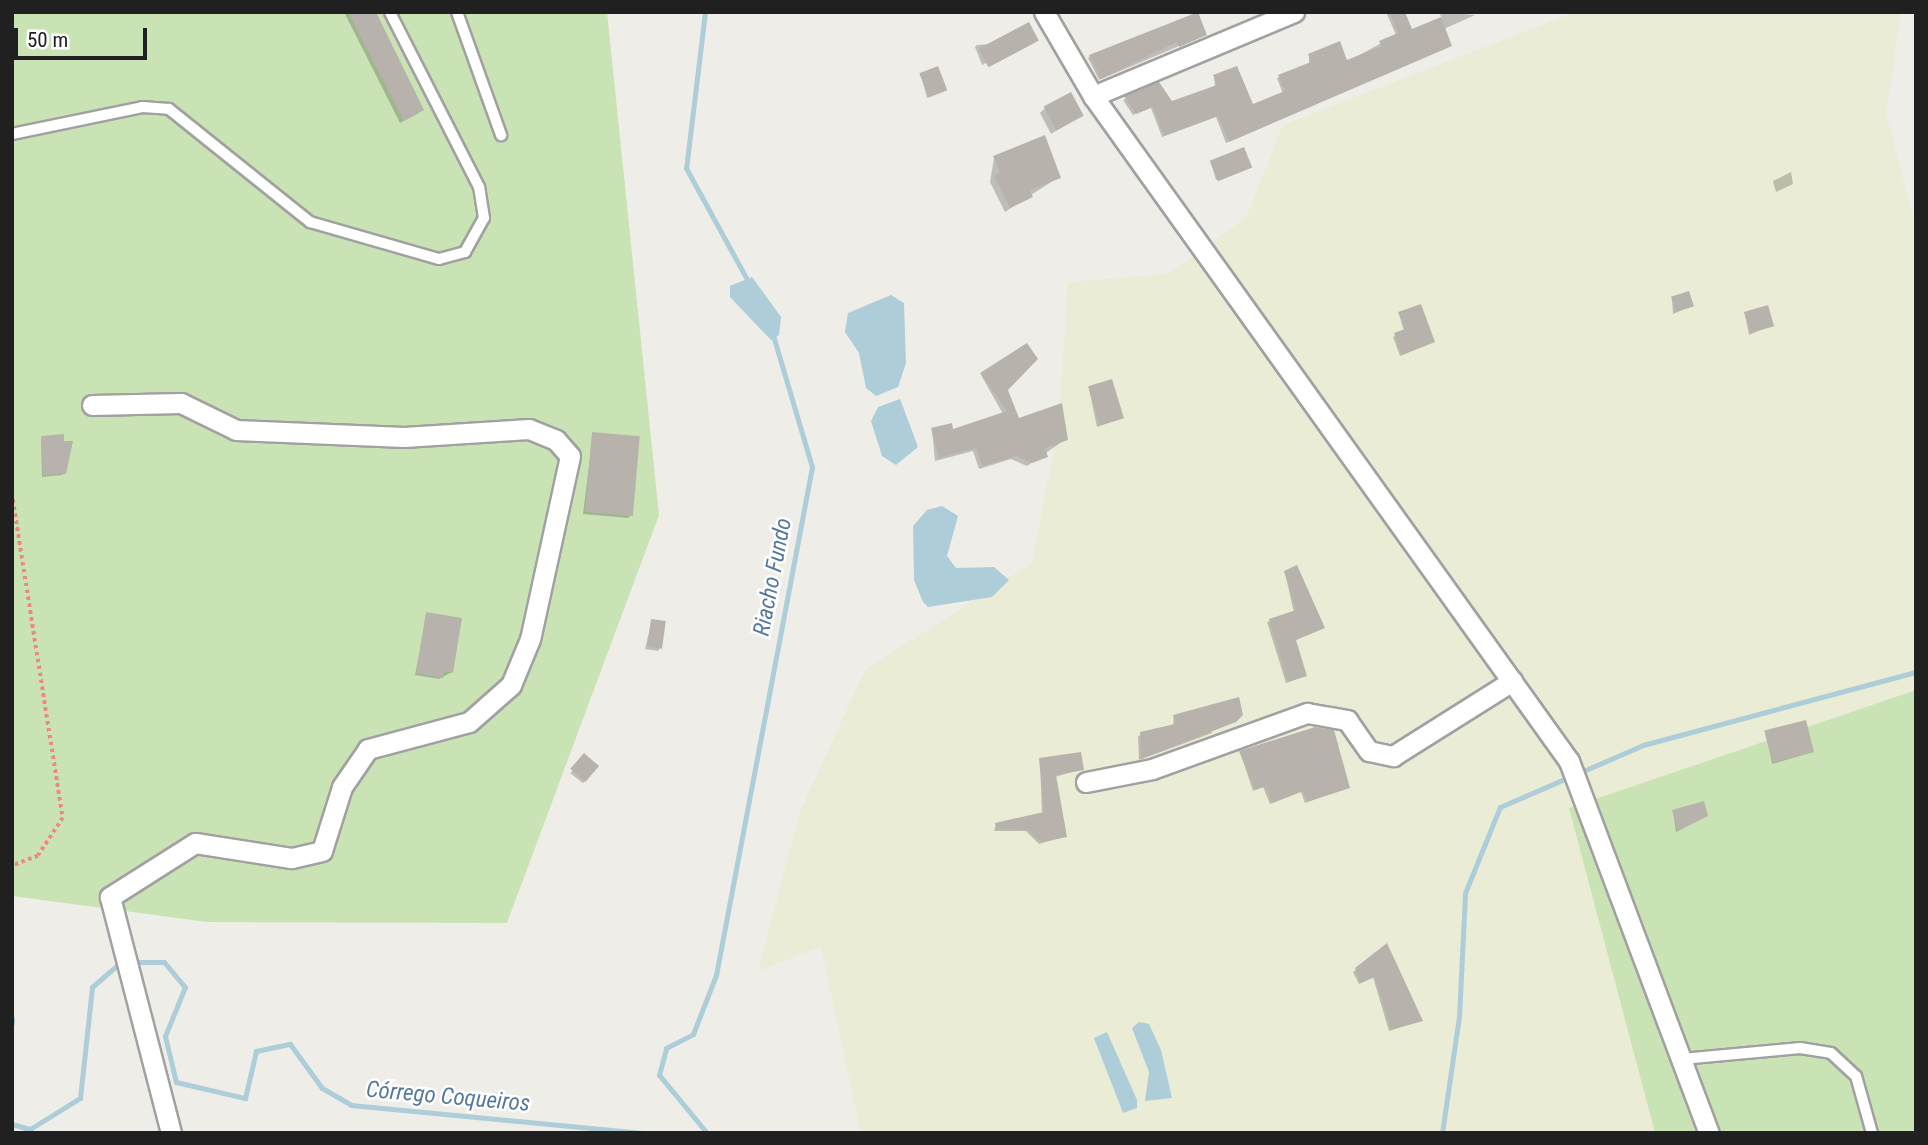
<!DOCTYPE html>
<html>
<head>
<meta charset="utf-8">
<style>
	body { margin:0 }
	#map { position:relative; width:1928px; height:1145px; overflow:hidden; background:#efede8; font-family:"Roboto Condensed",sans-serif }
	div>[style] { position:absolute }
	.farmland>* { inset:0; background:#eaecd5 }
	.grass>* { inset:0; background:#cae3b4 }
	.water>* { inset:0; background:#adcdd8 }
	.shadow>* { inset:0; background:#0003; transform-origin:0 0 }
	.stream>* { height:5px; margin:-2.5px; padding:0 2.5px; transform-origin:2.5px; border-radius:2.5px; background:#adcdd8 }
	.building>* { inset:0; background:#b8b2ad; transform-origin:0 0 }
	.path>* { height:3.5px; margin-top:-1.75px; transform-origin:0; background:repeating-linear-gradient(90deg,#ea8b7e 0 3.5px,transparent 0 7px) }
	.roads { filter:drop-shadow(2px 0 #a1a1a1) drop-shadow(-2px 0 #a1a1a1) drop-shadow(0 2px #a1a1a1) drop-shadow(0 -2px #a1a1a1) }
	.lane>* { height:10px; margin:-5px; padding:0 5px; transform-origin:5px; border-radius:5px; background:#fff }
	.street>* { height:19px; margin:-9.5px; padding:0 9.5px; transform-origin:9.5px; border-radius:9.5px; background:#fff }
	span { translate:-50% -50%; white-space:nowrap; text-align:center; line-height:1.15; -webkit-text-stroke:5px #fff; paint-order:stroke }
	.water-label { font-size:23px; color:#54789e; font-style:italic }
	.frame { position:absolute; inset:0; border:14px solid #202020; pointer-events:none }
	.scale { position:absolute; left:14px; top:28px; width:133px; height:32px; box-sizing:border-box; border:4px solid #202020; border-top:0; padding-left:9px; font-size:21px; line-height:24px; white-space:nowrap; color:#202020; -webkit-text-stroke:5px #fff; paint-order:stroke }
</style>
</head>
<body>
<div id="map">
	<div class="farmland">
		<i style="clip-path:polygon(1576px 12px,1901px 12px,1886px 114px,1916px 228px,1916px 690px,1570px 808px,1655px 1133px,861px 1133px,821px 947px,758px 971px,800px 812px,865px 670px,1032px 563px,1059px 424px,1068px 282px,1168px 274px,1246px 218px,1283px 125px)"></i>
	</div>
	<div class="grass">
		<i style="clip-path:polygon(12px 12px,607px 12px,659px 515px,507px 923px,207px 922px,12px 896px)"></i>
		<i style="clip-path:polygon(1916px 690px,1916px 1133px,1655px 1133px,1569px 808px)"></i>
	</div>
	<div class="water">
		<i style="clip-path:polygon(752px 277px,781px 317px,779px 335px,771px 340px,730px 297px,730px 286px)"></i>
		<i style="clip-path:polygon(891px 295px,904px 303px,906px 363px,898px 387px,876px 396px,866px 388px,859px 353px,845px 332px,848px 313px)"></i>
		<i style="clip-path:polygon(900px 399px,918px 447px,896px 465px,882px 456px,871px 421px,878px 407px)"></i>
		<i style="clip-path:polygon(942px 506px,958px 516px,947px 556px,956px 568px,994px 567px,1009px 580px,992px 597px,928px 607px,923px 602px,914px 580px,913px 526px,927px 510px)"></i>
		<i style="clip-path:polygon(1139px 1022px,1149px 1024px,1161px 1050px,1172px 1098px,1145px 1101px,1149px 1072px,1132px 1028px)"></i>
		<i style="clip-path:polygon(1107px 1032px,1137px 1100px,1137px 1108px,1123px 1113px,1094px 1038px)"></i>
	</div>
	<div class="shadow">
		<i style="clip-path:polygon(344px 12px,374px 12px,419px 113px,400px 123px)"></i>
		<i style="clip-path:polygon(1386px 12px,1403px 12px,1411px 32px,1442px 19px,1439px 12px,1475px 15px,1444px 29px,1448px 47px,1226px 143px,1216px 117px,1162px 137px,1151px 108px,1133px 115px,1123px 100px,1158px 84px,1171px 104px,1215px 87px,1214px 77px,1252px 106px,1283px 94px,1277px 78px,1309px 64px,1309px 55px,1347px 62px,1396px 35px)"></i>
		<i style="clip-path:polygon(1205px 35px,1099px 80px,1088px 58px,1090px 56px)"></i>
		<i style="clip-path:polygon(1037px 41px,982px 65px,975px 47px,977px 45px)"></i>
		<i style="clip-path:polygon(921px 75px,943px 91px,927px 98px)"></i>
		<i style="clip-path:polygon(1045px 108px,1082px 115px,1051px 134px,1040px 113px)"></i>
		<i style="clip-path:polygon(994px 158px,1059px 177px,1005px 212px,990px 182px)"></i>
		<i style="clip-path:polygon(1211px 163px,1250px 167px,1216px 180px)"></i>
		<i style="clip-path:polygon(1791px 172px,1793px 184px,1776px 192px,1773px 181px)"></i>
		<i style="clip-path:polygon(1672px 299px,1692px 306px,1673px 314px)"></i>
		<i style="clip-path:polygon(1399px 314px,1433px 342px,1400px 356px,1393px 337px,1404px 331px)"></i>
		<i style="clip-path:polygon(1745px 314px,1772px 325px,1749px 335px)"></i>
		<i style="clip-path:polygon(981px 375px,1006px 390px,1018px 420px,1066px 439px,1027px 466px,1011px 459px,979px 469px,973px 451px,935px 461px,932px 430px,952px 431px,1003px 414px)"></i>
		<i style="clip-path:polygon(1089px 389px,1122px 418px,1097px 427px)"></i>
		<i style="clip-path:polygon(593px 433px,630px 516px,628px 518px,583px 514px)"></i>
		<i style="clip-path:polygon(41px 438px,64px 473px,62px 475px,42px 477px)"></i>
		<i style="clip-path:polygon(1285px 573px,1322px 627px,1294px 641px,1305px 676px,1286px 683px,1267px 622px,1294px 613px)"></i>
		<i style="clip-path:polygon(427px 614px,452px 672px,439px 679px,415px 675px)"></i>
		<i style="clip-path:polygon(652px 620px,660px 648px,658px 651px,645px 649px)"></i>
		<i style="clip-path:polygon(1174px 716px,1210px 727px,1212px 733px,1139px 760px,1138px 736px,1173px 726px)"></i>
		<i style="clip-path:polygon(1766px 733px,1813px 752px,1772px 764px)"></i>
		<i style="clip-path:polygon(1240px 752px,1348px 787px,1305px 803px,1301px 792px,1270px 804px,1263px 787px,1253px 791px)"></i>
		<i style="left:584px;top:756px;width:16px;height:22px;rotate:38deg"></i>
		<i style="clip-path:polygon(1040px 760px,1082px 769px,1055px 777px,1066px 836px,1039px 844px,1026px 831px,994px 831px,996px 825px,1042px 814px)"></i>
		<i style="clip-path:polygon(1673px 811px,1706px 816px,1676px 832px)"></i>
		<i style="clip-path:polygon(1386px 946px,1421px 1020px,1389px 1031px,1373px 977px,1359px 984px,1353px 972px)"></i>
	</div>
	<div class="stream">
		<i style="left:705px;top:12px;width:157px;rotate:96.9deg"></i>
		<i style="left:686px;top:168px;width:131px;rotate:61.3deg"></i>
		<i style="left:131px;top:962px;width:33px"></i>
		<i style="left:164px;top:962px;width:33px;rotate:50deg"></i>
		<i style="left:185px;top:987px;width:53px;rotate:112.2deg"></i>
		<i style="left:165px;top:1036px;width:47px;rotate:76.6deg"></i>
		<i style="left:176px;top:1082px;width:71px;rotate:13.1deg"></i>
		<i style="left:245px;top:1098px;width:48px;rotate:-76.8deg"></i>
		<i style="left:256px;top:1051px;width:35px;rotate:-12deg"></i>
		<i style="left:290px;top:1044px;width:54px;rotate:54deg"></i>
		<i style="left:322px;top:1088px;width:34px;rotate:30deg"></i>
		<i style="left:351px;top:1105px;width:293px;rotate:5.5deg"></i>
		<i style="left:12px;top:1018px;width:5px;rotate:90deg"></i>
		<i style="left:12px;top:1124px;width:19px;rotate:16deg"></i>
		<i style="left:30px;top:1129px;width:59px;rotate:-31.8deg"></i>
		<i style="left:80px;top:1098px;width:112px;rotate:-83.8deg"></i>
		<i style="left:92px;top:987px;width:38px;rotate:-41deg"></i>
		<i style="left:707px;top:1133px;width:75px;rotate:-129.6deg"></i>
		<i style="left:659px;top:1075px;width:28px;rotate:-75deg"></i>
		<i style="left:666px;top:1048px;width:30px;rotate:-27deg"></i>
		<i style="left:693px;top:1034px;width:63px;rotate:-68.7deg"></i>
		<i style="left:716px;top:975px;width:517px;rotate:-79.3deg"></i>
		<i style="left:812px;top:467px;width:141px;rotate:-106.5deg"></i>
		<i style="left:1442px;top:1133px;width:117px;rotate:-81.7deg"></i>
		<i style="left:1459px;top:1017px;width:124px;rotate:-87.2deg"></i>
		<i style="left:1465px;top:893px;width:93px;rotate:-67.9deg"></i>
		<i style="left:1500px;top:807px;width:156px;rotate:-23.4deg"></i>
		<i style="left:1643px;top:745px;width:283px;rotate:-15deg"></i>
	</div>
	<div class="building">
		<i style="clip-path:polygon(348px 12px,376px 12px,424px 110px,404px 121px)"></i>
		<i style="clip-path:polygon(1198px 12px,1207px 35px,1179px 47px,1177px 42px,1101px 79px,1089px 55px)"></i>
		<i style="clip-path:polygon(1389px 12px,1405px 12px,1412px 29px,1441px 17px,1452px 46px,1229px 142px,1218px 116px,1164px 136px,1153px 107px,1136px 114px,1124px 96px,1159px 82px,1172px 101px,1217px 85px,1213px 75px,1237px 66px,1253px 104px,1285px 91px,1278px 75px,1311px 62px,1308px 54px,1340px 41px,1347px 60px,1381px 46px,1379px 41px,1398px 33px)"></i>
		<i style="left:1029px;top:22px;width:21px;height:57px;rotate:62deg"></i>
		<i style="left:938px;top:66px;width:26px;height:20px;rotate:69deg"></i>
		<i style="left:1071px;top:92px;width:27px;height:31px;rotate:62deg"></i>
		<i style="clip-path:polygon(1045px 135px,1061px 178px,1029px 190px,1033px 197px,1010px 208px,994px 176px,1000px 172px,993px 156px)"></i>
		<i style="left:1244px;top:147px;width:22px;height:37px;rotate:68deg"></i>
		<i style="left:1689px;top:291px;width:16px;height:19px;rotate:72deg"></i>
		<i style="clip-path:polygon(1421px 304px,1435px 342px,1402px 355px,1394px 333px,1405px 329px,1398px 312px)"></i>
		<i style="left:1768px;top:305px;width:22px;height:25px;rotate:74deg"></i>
		<i style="clip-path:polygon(1027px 343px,1038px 359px,1008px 390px,1019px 418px,1062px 403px,1068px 440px,1045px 448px,1048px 457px,1032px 463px,1016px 456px,982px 466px,976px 448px,939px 458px,931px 428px,952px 423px,953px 429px,1007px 411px,980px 373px)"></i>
		<i style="left:1112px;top:379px;width:41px;height:25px;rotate:73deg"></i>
		<i style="left:592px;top:432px;width:48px;height:80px;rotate:5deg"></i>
		<i style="clip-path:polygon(64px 434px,64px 441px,73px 441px,66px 474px,43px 475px,41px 436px)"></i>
		<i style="clip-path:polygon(1297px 565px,1325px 628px,1296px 640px,1307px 676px,1288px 682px,1269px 619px,1296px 610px,1284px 571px)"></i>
		<i style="clip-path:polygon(426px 612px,462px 618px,453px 673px,444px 671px,443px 678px,416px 673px)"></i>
		<i style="left:651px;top:619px;width:15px;height:28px;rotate:8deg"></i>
		<i style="clip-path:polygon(1239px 697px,1243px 715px,1236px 722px,1141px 759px,1140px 732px,1175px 724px,1173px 715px)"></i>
		<i style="left:1806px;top:720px;width:33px;height:43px;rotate:76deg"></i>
		<i style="clip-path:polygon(1315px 727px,1334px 730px,1350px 788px,1307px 802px,1303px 791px,1272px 803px,1266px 786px,1255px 790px,1239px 751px)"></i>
		<i style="clip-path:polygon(1081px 752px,1084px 770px,1056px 775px,1067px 837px,1042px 842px,1028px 830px,996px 829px,995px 823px,1044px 812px,1039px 758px)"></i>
		<i style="left:584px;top:753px;width:20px;height:21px;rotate:41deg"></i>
		<i style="clip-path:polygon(1704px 801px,1708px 816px,1678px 831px,1672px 810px)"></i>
		<i style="clip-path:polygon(1387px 943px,1423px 1021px,1391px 1030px,1375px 977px,1361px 983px,1355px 968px)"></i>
	</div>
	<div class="path">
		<i style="left:12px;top:493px;width:329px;rotate:81.1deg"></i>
		<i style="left:63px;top:818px;width:45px;rotate:123.3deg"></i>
		<i style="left:38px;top:856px;width:28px;rotate:159deg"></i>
	</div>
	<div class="roads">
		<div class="lane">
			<i style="left:457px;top:12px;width:131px;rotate:70.3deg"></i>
			<i style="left:12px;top:134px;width:133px;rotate:-11.7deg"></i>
			<i style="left:142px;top:107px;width:27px;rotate:4deg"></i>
			<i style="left:169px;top:109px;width:181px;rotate:38.7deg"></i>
			<i style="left:310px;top:222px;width:134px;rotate:16deg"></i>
			<i style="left:439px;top:259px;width:27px;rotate:-15deg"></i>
			<i style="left:465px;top:252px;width:39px;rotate:-61deg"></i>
			<i style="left:484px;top:218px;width:31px;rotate:-99deg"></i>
			<i style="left:479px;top:187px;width:196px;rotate:-117deg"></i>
			<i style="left:1682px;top:1059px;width:119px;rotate:-5.3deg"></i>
			<i style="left:1800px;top:1048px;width:31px;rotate:9deg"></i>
			<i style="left:1831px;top:1053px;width:34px;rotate:43deg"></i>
			<i style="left:1856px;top:1076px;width:59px;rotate:74.3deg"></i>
		</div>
		<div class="street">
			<i style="left:1044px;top:12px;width:97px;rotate:59.7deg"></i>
			<i style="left:1093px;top:96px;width:818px;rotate:54.41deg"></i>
			<i style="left:1569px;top:761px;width:397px;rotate:69.4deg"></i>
			<i style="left:1093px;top:96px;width:218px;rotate:-22.7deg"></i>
			<i style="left:92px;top:405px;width:89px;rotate:-1.3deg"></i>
			<i style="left:181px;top:403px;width:61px;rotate:26.1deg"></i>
			<i style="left:236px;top:430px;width:168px;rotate:2.4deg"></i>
			<i style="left:404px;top:437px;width:125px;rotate:-3.7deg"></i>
			<i style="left:529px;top:429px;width:29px;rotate:22deg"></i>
			<i style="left:556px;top:440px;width:21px;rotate:49deg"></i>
			<i style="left:570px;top:456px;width:187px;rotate:102.3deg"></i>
			<i style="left:530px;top:639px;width:50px;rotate:112.4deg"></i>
			<i style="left:511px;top:685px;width:56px;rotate:138.6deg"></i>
			<i style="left:469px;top:722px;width:105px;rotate:165deg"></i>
			<i style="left:368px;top:749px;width:46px;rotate:124.4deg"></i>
			<i style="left:342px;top:787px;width:67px;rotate:107.4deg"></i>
			<i style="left:322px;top:851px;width:32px;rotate:167deg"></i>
			<i style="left:291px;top:858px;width:97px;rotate:-171.1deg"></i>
			<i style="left:195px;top:843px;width:101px;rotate:147.6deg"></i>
			<i style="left:110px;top:897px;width:244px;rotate:75.5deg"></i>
			<i style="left:1086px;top:782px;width:67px;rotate:-11.1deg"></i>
			<i style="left:1152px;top:769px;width:165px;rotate:-19.9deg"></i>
			<i style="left:1307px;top:713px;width:41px;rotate:9.9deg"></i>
			<i style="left:1347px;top:720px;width:38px;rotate:55deg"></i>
			<i style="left:1369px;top:751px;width:25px;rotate:12deg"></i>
			<i style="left:1393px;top:756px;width:141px;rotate:-32.2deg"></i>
		</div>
	</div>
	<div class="water-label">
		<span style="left:773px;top:577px;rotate:-79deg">Riacho Fundo</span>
		<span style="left:448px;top:1097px;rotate:5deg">Córrego Coqueiros</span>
	</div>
	<div class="frame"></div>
	<div class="scale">50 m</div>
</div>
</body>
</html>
